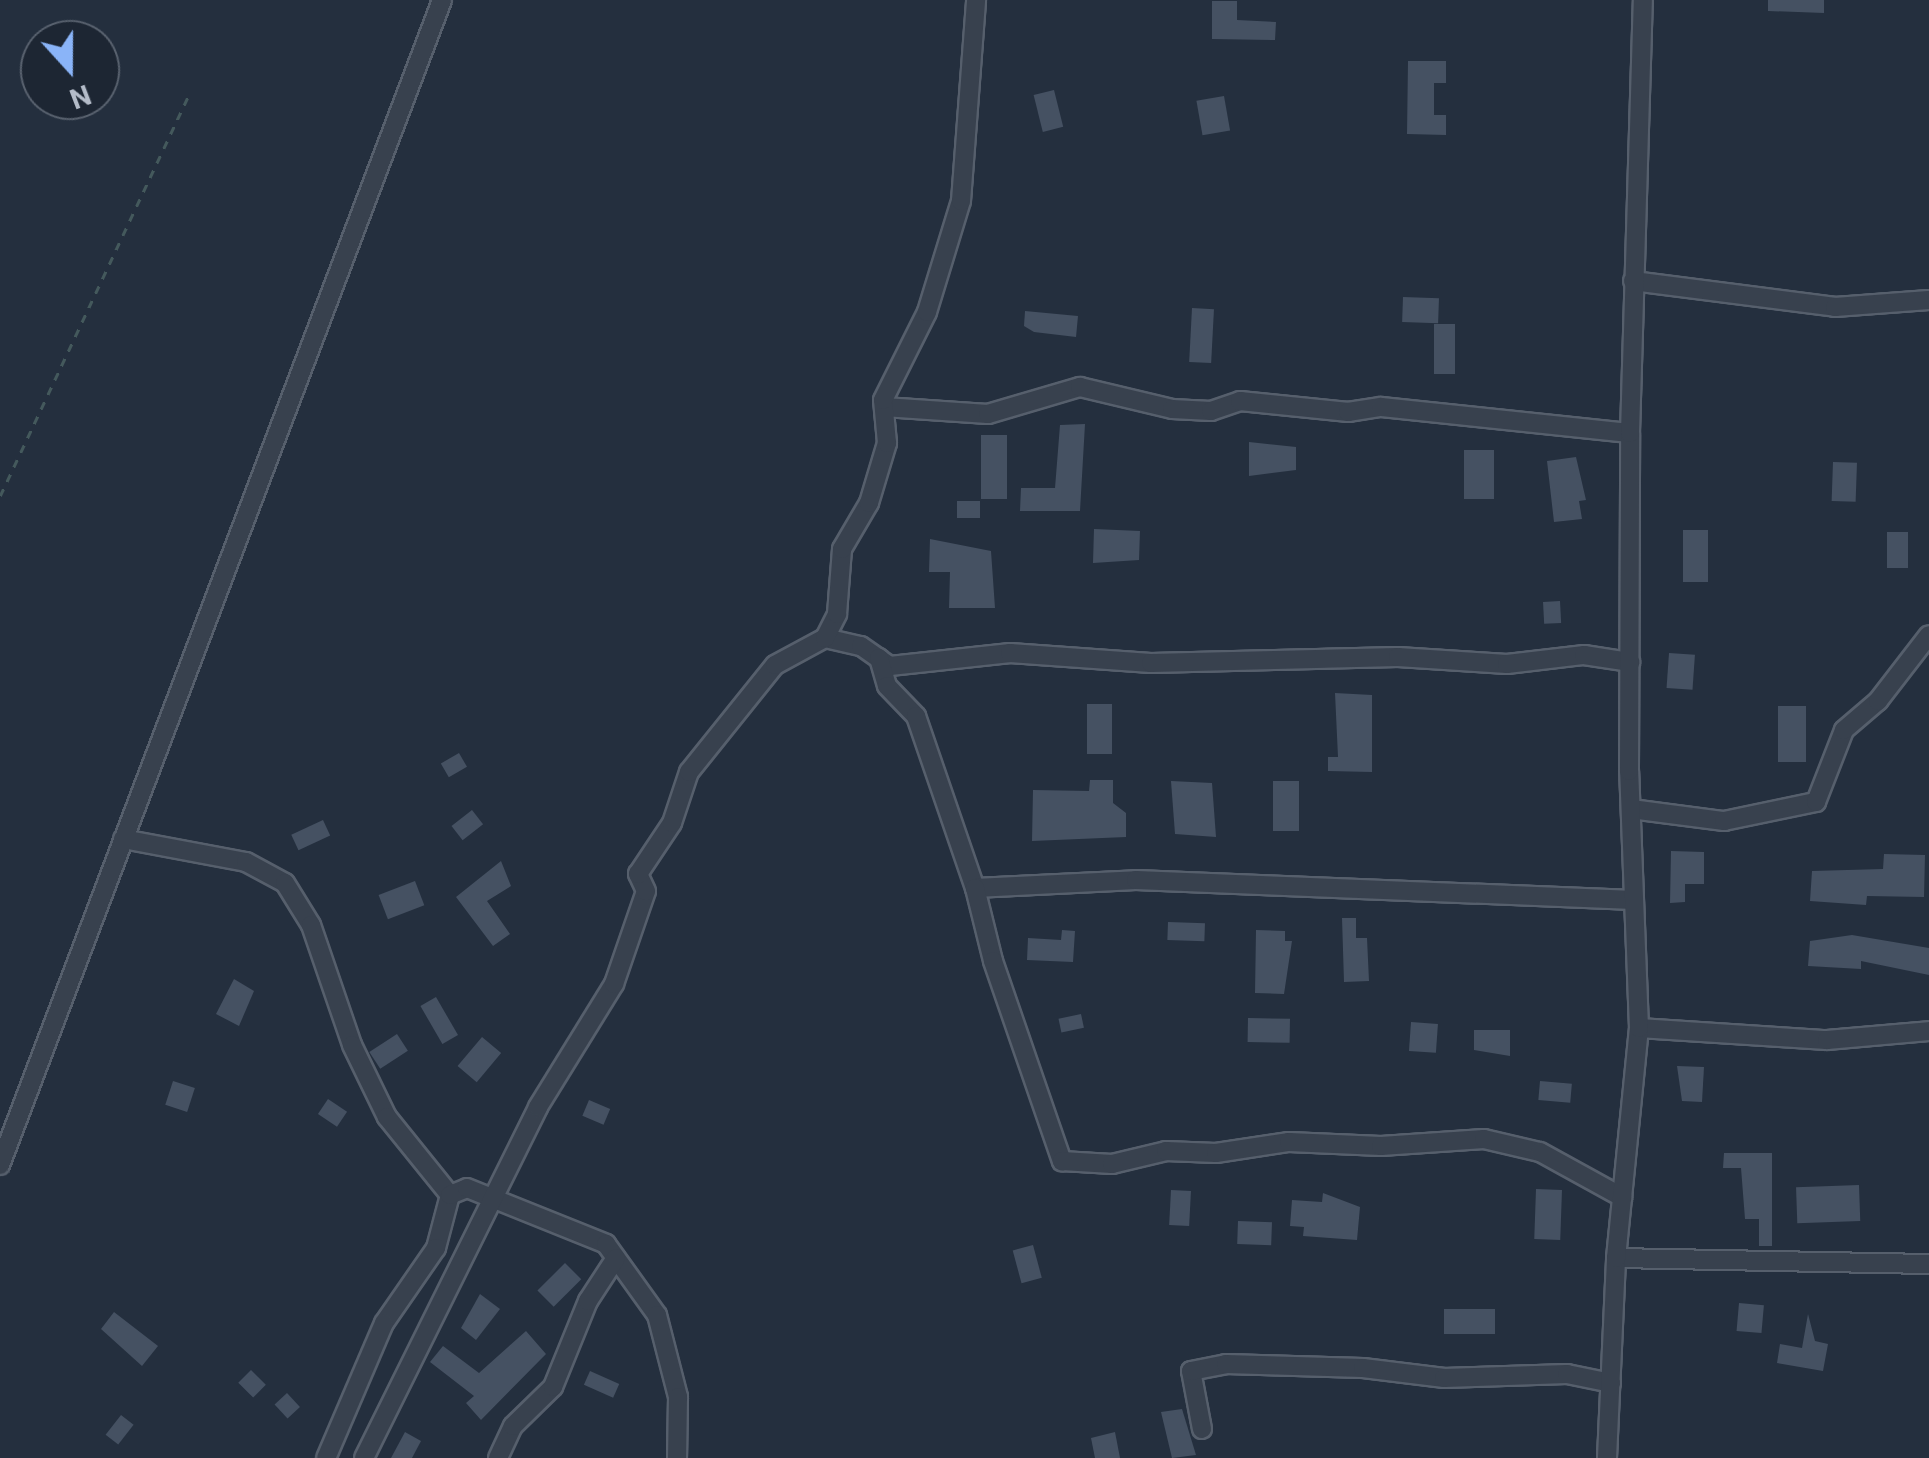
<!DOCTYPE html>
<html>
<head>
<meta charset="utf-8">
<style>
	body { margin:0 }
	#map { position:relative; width:1929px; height:1458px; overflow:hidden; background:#242f3e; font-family:Roboto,sans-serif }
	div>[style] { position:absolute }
	.building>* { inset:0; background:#455162; transform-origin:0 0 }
	.path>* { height:2.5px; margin-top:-1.25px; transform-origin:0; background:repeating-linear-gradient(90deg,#44595c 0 8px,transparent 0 16px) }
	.roads { filter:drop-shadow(2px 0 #565f6c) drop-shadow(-2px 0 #565f6c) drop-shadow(0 2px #565f6c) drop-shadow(0 -2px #565f6c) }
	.minor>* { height:18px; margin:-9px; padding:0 9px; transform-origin:9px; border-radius:9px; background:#38414e }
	span { translate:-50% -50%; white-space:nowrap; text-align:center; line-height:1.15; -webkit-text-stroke:9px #1d2633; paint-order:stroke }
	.north { position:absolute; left:20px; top:20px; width:100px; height:100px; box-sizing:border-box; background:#1d2633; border:2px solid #59626f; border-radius:50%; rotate:159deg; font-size:28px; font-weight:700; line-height:40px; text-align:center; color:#b4bcc9 }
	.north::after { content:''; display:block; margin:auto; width:35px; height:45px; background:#8ab4f8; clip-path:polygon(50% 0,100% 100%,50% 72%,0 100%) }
</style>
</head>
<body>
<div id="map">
	<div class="building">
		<i style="clip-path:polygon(1768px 0,1824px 0,1824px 13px,1768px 11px)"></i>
		<i style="clip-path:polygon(1212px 1px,1237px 1px,1237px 20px,1276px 22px,1275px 40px,1212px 39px)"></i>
		<i style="clip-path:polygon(1408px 61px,1446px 61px,1446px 83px,1434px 83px,1434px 115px,1446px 115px,1446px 135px,1407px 134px)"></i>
		<i style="left:1054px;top:90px;width:38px;height:21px;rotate:76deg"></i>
		<i style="left:1224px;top:96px;width:35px;height:28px;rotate:80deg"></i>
		<i style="left:1403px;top:297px;width:36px;height:25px;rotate:2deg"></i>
		<i style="left:1192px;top:308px;width:22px;height:54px;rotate:3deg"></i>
		<i style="clip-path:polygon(1025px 311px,1078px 316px,1076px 337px,1034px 332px,1024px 326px)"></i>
		<i style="left:1455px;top:324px;width:50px;height:21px;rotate:90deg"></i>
		<i style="clip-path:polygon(1085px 424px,1080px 511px,1020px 511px,1021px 488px,1055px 488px,1060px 425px)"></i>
		<i style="left:981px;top:435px;width:26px;height:64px"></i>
		<i style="clip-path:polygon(1249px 442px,1296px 447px,1296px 470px,1249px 476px)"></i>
		<i style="left:1464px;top:450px;width:30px;height:49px"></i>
		<i style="clip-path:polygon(1576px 457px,1586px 500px,1579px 501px,1582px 519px,1554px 522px,1547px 461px)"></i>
		<i style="left:1833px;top:462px;width:24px;height:39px;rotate:2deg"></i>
		<i style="left:957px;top:501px;width:23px;height:17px"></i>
		<i style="clip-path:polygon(1094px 529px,1140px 531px,1139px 560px,1093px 563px)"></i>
		<i style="left:1683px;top:530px;width:25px;height:52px"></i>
		<i style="left:1887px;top:532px;width:21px;height:36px"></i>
		<i style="clip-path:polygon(930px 539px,991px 551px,995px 608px,949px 608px,950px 572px,929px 572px)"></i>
		<i style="left:1560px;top:601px;width:22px;height:17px;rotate:87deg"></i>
		<i style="left:1669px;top:653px;width:26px;height:35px;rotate:4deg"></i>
		<i style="clip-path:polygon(1335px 693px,1372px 695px,1372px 772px,1328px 771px,1328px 757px,1338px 757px)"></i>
		<i style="left:1087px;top:704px;width:25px;height:50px"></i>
		<i style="left:1778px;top:706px;width:28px;height:56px"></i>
		<i style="left:459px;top:753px;width:16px;height:21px;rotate:60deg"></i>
		<i style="clip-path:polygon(1090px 780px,1113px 780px,1113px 803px,1126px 813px,1126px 837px,1032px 841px,1033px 790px,1089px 791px)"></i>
		<i style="clip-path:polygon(1171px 781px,1212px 783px,1216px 837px,1175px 834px)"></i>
		<i style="left:1273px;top:781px;width:26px;height:50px"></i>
		<i style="left:472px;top:810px;width:18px;height:26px;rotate:52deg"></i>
		<i style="left:323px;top:820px;width:17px;height:35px;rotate:65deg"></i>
		<i style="clip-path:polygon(1671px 851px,1704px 852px,1704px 884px,1685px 884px,1685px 902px,1670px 903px)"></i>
		<i style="clip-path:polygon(1884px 854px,1925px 855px,1924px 897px,1867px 896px,1866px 905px,1810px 901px,1812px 871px,1883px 869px)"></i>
		<i style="clip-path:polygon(501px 861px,511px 886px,487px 901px,510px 934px,493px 946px,456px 897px)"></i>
		<i style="left:415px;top:881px;width:26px;height:39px;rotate:69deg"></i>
		<i style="clip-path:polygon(1342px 918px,1356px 918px,1356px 938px,1367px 938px,1369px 981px,1344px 982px)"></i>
		<i style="left:1168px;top:922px;width:37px;height:18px;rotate:2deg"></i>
		<i style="clip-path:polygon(1062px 930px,1075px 931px,1073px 962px,1027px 960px,1028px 938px,1061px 940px)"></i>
		<i style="clip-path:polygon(1256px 930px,1285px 931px,1285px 941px,1292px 941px,1284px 994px,1255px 993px)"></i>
		<i style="clip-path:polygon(1852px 935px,1929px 948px,1929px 975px,1861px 961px,1861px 969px,1808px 966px,1810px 941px)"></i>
		<i style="clip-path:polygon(234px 979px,254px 991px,239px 1026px,216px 1014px)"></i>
		<i style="left:436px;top:997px;width:44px;height:18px;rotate:60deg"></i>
		<i style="left:1081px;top:1014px;width:14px;height:23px;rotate:78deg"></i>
		<i style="left:1248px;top:1018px;width:42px;height:24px;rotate:1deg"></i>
		<i style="left:1411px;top:1022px;width:27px;height:29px;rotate:4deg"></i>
		<i style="clip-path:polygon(1474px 1030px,1510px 1030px,1510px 1056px,1474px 1050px)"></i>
		<i style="left:397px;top:1034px;width:20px;height:33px;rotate:57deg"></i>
		<i style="left:482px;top:1037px;width:25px;height:38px;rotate:40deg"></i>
		<i style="clip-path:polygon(1677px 1066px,1704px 1067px,1702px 1102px,1682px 1101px)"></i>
		<i style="left:173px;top:1081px;width:23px;height:25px;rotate:18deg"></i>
		<i style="left:1540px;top:1081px;width:32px;height:19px;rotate:5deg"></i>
		<i style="left:328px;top:1099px;width:23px;height:18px;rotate:34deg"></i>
		<i style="left:589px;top:1100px;width:23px;height:17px;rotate:23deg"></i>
		<i style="clip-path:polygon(1724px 1153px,1772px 1153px,1772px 1246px,1759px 1246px,1759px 1219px,1745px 1219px,1741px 1168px,1723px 1168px)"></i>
		<i style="left:1859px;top:1185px;width:36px;height:63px;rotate:88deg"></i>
		<i style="left:1536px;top:1189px;width:26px;height:50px;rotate:2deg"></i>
		<i style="left:1171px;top:1190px;width:20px;height:35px;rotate:3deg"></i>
		<i style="clip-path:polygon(1323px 1193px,1360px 1207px,1357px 1240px,1303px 1236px,1304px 1227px,1290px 1226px,1292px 1200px,1322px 1202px)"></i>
		<i style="left:1238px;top:1221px;width:34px;height:23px;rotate:2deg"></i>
		<i style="left:1033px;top:1245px;width:34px;height:21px;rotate:75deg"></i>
		<i style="left:565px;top:1263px;width:23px;height:39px;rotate:45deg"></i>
		<i style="clip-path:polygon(480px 1294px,500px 1309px,476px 1340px,461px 1328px)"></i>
		<i style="left:1739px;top:1303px;width:25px;height:28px;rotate:5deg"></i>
		<i style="left:1444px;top:1309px;width:51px;height:25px"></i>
		<i style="clip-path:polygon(114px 1312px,158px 1346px,142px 1366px,101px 1329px)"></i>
		<i style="clip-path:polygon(1808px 1314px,1815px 1341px,1828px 1344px,1823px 1371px,1777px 1363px,1780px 1344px,1802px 1348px)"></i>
		<i style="clip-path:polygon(526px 1331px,546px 1354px,481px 1420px,466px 1403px,474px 1396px,430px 1362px,443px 1346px,479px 1373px)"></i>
		<i style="left:251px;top:1370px;width:21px;height:18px;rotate:45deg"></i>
		<i style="left:590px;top:1371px;width:32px;height:15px;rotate:24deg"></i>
		<i style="left:287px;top:1393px;width:19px;height:17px;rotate:47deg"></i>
		<i style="clip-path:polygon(1182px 1409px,1196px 1455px,1172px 1458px,1161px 1412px)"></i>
		<i style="left:121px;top:1415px;width:16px;height:25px;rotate:38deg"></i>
		<i style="clip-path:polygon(405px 1432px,421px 1441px,412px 1458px,391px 1458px)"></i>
		<i style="clip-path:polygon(1115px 1432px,1120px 1458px,1095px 1458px,1091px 1438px)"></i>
	</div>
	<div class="path">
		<i style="left:0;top:496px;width:446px;rotate:-64.8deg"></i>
	</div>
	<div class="roads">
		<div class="minor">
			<i style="left:1633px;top:281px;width:204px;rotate:7.3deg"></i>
			<i style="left:1835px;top:307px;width:94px;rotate:-4.3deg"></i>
			<i style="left:884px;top:407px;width:104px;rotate:3.9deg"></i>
			<i style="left:988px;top:414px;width:96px;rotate:-16.4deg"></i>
			<i style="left:1080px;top:387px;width:95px;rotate:13.4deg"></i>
			<i style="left:1172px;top:409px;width:39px;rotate:3deg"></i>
			<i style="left:1211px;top:411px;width:31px;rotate:-19deg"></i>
			<i style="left:1240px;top:401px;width:109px;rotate:5.8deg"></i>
			<i style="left:1348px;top:412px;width:33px;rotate:-9deg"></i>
			<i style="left:1381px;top:407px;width:250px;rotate:6deg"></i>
			<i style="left:825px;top:638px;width:37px;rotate:13deg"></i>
			<i style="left:861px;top:646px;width:35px;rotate:35deg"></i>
			<i style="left:890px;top:666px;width:121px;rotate:-6.2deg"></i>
			<i style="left:1010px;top:653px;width:141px;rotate:4.1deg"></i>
			<i style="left:1151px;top:663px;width:247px;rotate:-1.4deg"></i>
			<i style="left:1398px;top:657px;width:109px;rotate:3.7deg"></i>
			<i style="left:1507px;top:664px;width:78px;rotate:-6.7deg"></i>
			<i style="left:1584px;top:655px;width:47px;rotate:8.7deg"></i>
			<i style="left:879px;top:658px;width:29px;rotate:74deg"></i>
			<i style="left:887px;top:686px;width:42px;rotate:46deg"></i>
			<i style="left:916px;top:716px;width:182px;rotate:71.1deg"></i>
			<i style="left:975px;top:888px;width:161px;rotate:-2.8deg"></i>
			<i style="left:1136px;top:880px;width:498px;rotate:2.3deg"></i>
			<i style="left:1631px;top:809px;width:94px;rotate:7.4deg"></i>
			<i style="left:1724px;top:821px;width:94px;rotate:-11.7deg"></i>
			<i style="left:1816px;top:802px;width:77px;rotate:-68.7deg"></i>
			<i style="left:1844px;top:730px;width:45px;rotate:-40.5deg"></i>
			<i style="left:1878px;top:701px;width:83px;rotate:-52.3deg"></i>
			<i style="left:123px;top:839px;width:125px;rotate:10.6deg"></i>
			<i style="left:246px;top:862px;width:44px;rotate:28.3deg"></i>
			<i style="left:285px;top:883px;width:49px;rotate:58.2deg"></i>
			<i style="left:311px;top:925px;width:127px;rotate:71.1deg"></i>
			<i style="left:352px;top:1045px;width:80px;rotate:64.1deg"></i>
			<i style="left:387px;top:1117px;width:100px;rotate:51.1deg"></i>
			<i style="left:450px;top:1195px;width:55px;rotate:104.8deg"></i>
			<i style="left:436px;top:1248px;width:91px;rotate:124.7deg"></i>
			<i style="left:384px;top:1323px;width:147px;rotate:113.2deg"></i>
			<i style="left:975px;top:888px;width:75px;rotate:76.1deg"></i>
			<i style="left:993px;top:961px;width:212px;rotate:71deg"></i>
			<i style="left:1062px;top:1161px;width:50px;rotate:3.4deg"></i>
			<i style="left:1112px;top:1164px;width:56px;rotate:-13.5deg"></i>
			<i style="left:1166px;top:1151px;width:50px;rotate:2.3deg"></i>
			<i style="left:1216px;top:1153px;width:74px;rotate:-8.6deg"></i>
			<i style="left:1289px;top:1142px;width:92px;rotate:2.5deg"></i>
			<i style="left:1381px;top:1146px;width:103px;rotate:-3.9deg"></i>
			<i style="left:1484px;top:1139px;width:57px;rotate:13.1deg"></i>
			<i style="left:1540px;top:1152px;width:94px;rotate:28.8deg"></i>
			<i style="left:1639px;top:1028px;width:188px;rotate:3.7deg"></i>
			<i style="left:1827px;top:1040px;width:102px;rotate:-5deg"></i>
			<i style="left:0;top:1165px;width:1246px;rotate:-69.22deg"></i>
			<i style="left:450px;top:1195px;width:18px;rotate:-22deg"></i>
			<i style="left:467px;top:1188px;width:150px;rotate:21.9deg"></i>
			<i style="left:606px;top:1244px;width:87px;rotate:54.3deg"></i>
			<i style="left:657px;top:1315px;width:85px;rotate:75.6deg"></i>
			<i style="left:678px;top:1397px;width:61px;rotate:90.9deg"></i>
			<i style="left:1616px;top:1258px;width:313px;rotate:1.1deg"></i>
			<i style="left:1202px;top:1429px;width:59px;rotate:-100.7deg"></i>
			<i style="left:1191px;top:1371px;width:36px;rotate:-11deg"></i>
			<i style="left:1226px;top:1364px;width:137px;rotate:1.7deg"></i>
			<i style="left:1363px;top:1368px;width:82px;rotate:7deg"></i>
			<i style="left:1444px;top:1378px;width:123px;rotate:-1.9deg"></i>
			<i style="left:1567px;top:1374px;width:45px;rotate:11.6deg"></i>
			<i style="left:364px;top:1458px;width:392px;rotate:-63.6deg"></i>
			<i style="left:538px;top:1107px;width:145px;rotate:-58.3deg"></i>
			<i style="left:614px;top:984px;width:98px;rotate:-71deg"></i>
			<i style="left:646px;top:891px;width:19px;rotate:-115deg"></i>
			<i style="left:638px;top:874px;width:61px;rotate:-56.3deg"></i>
			<i style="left:672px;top:823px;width:54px;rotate:-71.6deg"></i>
			<i style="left:689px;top:772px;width:137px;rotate:-51.2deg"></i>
			<i style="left:775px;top:665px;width:57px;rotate:-28.4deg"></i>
			<i style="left:825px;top:638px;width:27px;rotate:-63deg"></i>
			<i style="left:837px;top:614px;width:65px;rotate:-85.6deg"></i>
			<i style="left:842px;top:549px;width:53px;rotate:-59.6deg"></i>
			<i style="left:869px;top:503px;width:63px;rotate:-73.3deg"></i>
			<i style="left:887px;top:443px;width:43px;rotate:-95.3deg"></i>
			<i style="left:883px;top:400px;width:98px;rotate:-63.4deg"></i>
			<i style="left:927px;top:312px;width:116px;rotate:-73deg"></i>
			<i style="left:961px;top:201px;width:202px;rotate:-85.7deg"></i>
			<i style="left:498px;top:1458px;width:35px;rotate:-65deg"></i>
			<i style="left:513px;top:1426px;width:56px;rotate:-44.3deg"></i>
			<i style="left:553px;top:1387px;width:93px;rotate:-67.9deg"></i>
			<i style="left:588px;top:1301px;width:51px;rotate:-56.9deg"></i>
			<i style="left:1607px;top:1458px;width:200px;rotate:-87.4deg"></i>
			<i style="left:1616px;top:1258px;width:231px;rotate:-84.3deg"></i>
			<i style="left:1639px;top:1028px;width:257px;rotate:-92.2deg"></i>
			<i style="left:1629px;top:771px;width:338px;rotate:-89.8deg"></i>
			<i style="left:1630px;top:433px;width:433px;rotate:-88.3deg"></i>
		</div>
	</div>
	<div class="north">N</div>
</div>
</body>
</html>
